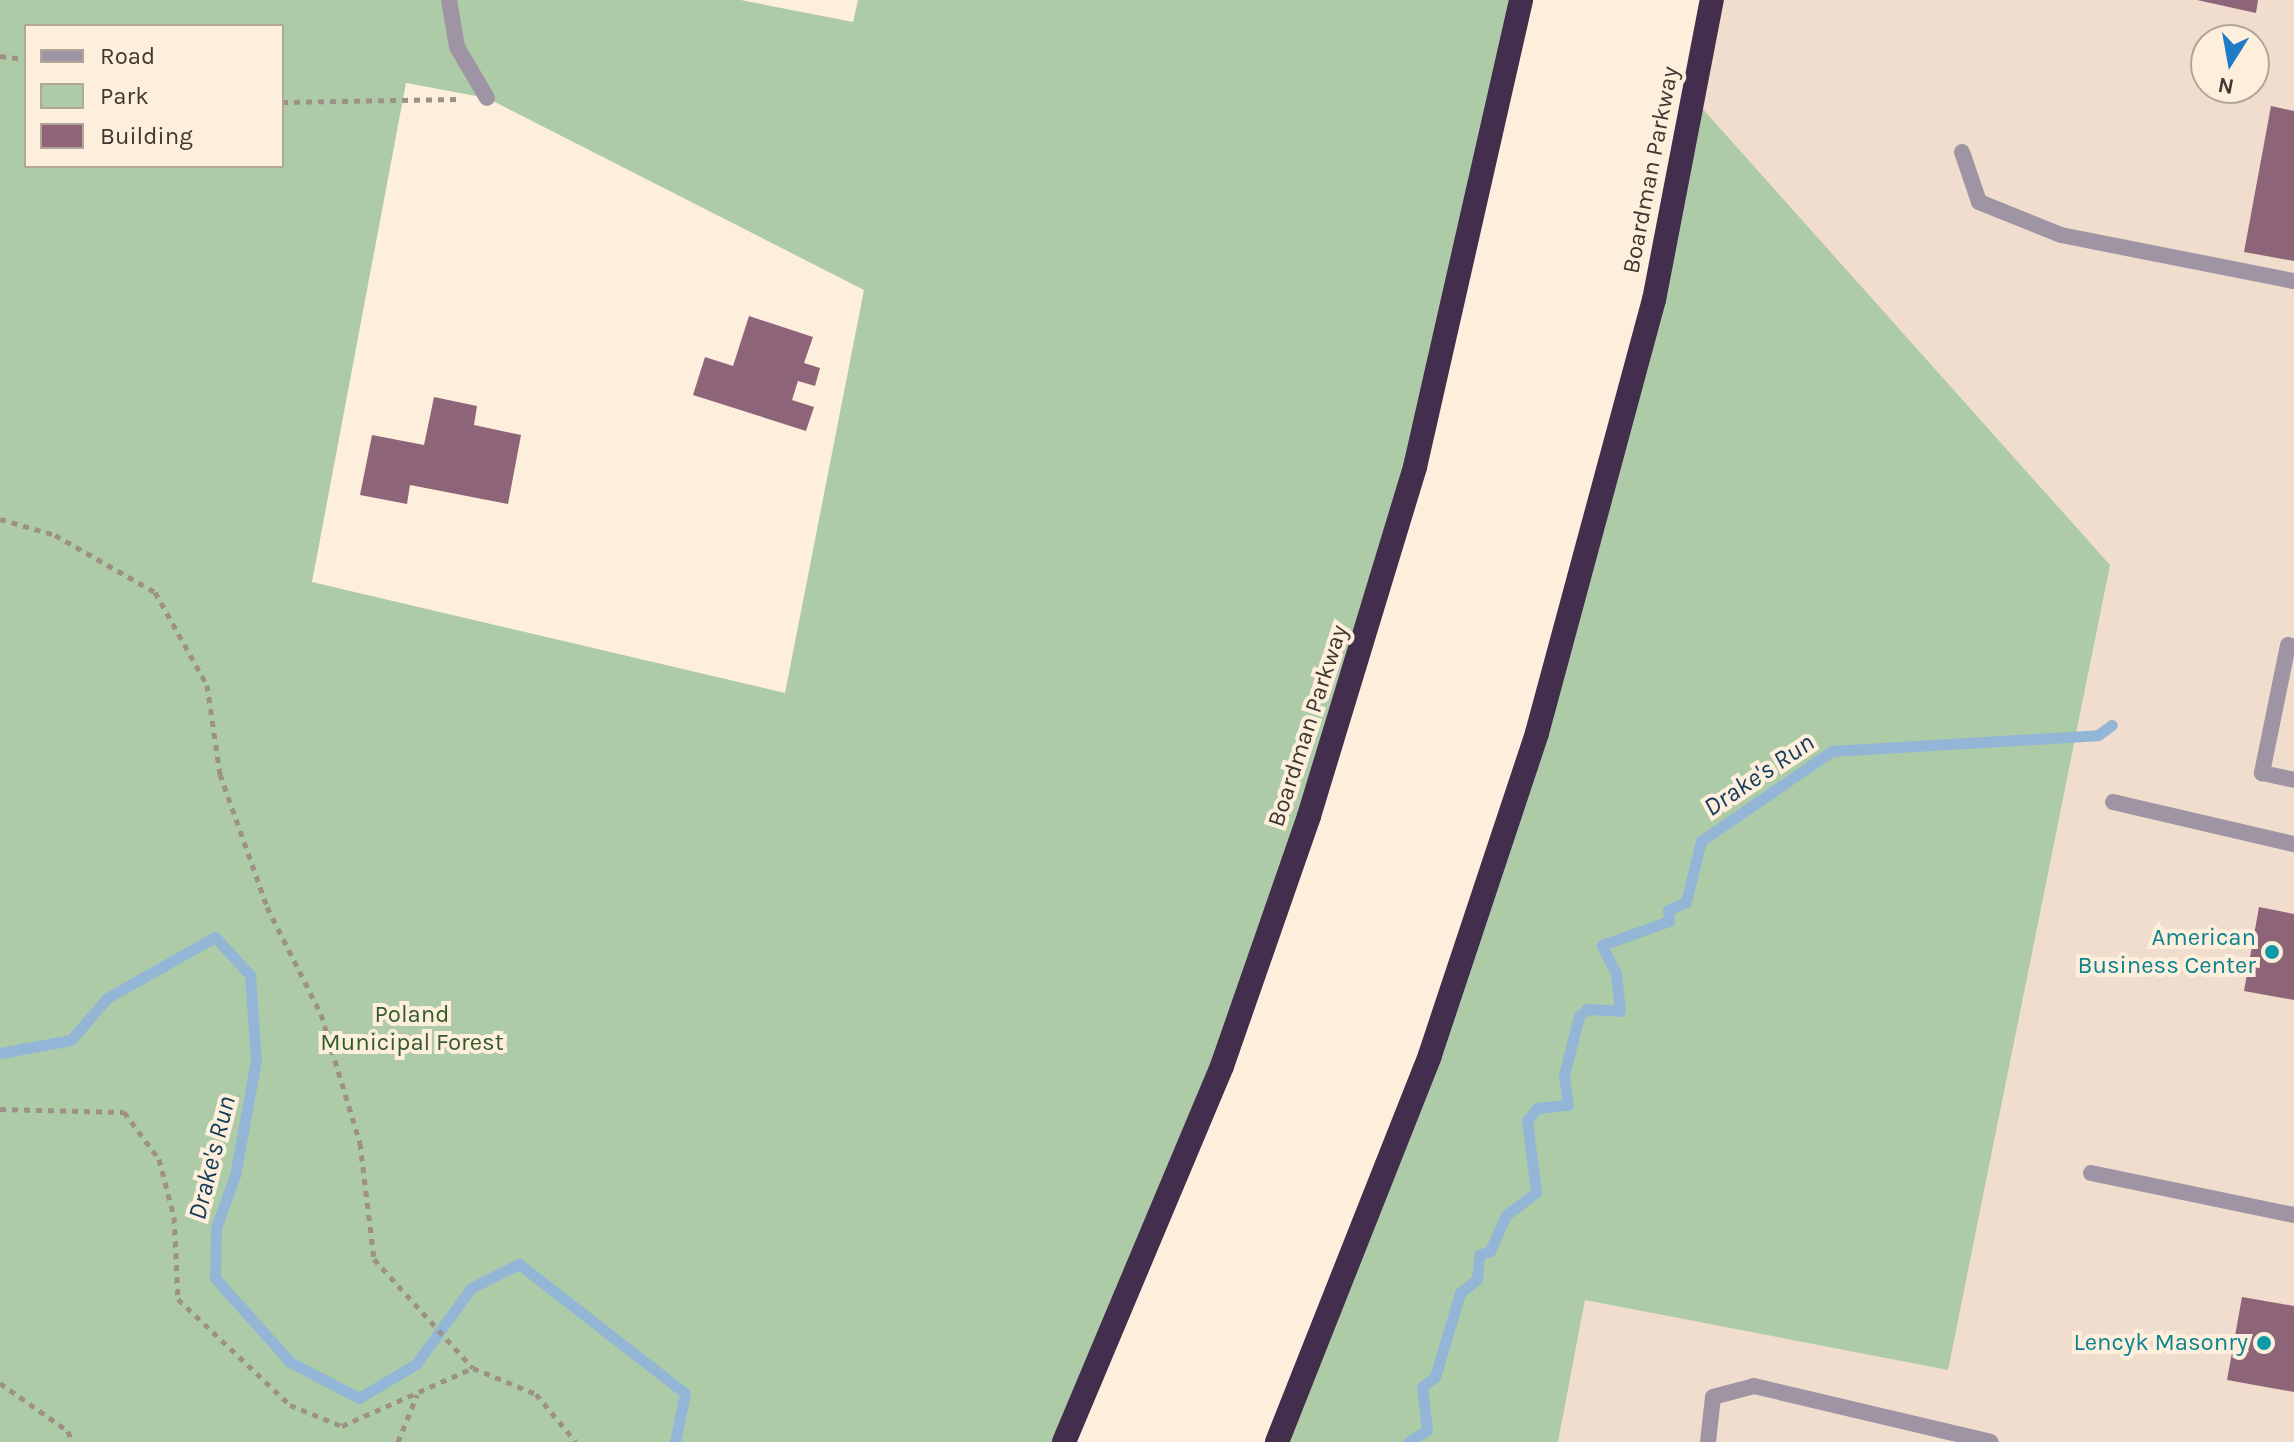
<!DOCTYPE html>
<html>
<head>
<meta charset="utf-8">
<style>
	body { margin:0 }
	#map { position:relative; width:2294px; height:1442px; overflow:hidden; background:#feefdc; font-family:Karla,sans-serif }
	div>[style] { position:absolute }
	.commercial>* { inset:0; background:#f0ddcd }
	.green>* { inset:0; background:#aecba8 }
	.stream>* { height:11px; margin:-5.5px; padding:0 5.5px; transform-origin:5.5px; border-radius:5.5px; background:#93b6d6 }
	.building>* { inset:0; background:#8e6578 }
	.path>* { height:5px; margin-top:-2.5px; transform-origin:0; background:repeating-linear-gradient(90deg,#9c9184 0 6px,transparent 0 12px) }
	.service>* { height:16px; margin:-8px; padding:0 8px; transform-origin:8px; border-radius:8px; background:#9e94a4 }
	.minor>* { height:16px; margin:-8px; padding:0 8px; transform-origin:8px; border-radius:8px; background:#9e94a4 }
	.motorway>* { height:24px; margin:-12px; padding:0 12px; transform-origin:12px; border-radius:12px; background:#432e4e }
	.dots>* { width:22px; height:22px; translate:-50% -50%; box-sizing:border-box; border:4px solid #feefdc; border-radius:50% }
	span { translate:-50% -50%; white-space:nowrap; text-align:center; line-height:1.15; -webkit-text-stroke:8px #feefdc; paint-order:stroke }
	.street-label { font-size:24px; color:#3e3831 }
	.culture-label { font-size:24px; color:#0d838f }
	.right { translate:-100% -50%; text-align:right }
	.park-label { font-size:24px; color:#335c2b }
	.water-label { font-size:26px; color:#123b5b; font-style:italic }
	.legend { position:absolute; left:24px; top:24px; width:260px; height:144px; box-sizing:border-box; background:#feefdc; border:2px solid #b1a698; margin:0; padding:10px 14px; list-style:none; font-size:24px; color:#3e3831 }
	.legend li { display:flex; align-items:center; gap:16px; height:40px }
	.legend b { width:40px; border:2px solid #b1a698 }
	.north { position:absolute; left:2190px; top:24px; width:80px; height:80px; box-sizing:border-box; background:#feefdc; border:2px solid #b1a698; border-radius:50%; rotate:191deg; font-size:22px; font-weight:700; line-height:32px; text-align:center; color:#3e3831 }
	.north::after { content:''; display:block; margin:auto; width:28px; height:36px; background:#1f7bc8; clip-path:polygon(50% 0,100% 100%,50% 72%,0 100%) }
</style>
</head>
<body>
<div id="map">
	<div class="commercial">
		<i style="clip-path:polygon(evenodd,1712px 0,2294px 0,2294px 1442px,1558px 1442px,1585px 1299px,1949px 1370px,1693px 98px,1712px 0,2206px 40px,2254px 40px,2254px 88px,2206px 88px,2206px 40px)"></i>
	</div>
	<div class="green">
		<i style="clip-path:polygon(evenodd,0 0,741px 0,853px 22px,858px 0,1521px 0,1474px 227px,1309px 816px,1064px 1442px,0 1442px,0 0,26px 26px,282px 26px,282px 166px,26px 166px,26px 26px,0 0,406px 83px,487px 98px,864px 290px,785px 693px,312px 582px,406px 83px)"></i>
		<i style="clip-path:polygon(1693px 98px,2110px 565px,1948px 1370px,1585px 1300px,1558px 1442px,1277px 1442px,1537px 733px)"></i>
	</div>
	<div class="stream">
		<i style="left:0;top:1053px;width:72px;rotate:-10.4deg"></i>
		<i style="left:71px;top:1040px;width:55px;rotate:-49.4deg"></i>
		<i style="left:107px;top:998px;width:124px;rotate:-29.5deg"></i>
		<i style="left:215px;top:937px;width:52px;rotate:47.4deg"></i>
		<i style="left:250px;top:975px;width:85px;rotate:86deg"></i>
		<i style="left:256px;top:1060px;width:117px;rotate:100.3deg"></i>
		<i style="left:235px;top:1175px;width:56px;rotate:109.7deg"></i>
		<i style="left:216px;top:1228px;width:50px;rotate:91.1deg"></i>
		<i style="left:215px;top:1278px;width:113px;rotate:48.2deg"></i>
		<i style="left:290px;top:1362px;width:78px;rotate:27.6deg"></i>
		<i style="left:359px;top:1398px;width:66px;rotate:-30.8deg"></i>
		<i style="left:416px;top:1364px;width:94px;rotate:-54.1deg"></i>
		<i style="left:471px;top:1288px;width:54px;rotate:-26.6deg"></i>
		<i style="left:519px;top:1264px;width:210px;rotate:37.9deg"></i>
		<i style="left:685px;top:1393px;width:50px;rotate:101.5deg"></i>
		<i style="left:1408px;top:1442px;width:22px;rotate:-32deg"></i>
		<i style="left:1427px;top:1430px;width:43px;rotate:-96.6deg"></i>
		<i style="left:1422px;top:1387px;width:16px;rotate:-38deg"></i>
		<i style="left:1435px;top:1377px;width:88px;rotate:-73.4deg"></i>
		<i style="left:1460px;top:1293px;width:22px;rotate:-39deg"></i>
		<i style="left:1477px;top:1279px;width:24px;rotate:-85deg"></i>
		<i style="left:1479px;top:1255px;width:12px;rotate:-20deg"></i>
		<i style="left:1490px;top:1251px;width:39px;rotate:-66deg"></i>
		<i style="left:1506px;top:1215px;width:38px;rotate:-37deg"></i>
		<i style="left:1536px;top:1192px;width:72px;rotate:-97.2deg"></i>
		<i style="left:1527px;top:1121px;width:16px;rotate:-52deg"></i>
		<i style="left:1537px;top:1108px;width:31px;rotate:-6deg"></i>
		<i style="left:1568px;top:1105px;width:30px;rotate:-98deg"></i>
		<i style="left:1564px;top:1075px;width:61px;rotate:-75.7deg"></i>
		<i style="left:1579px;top:1016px;width:11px;rotate:-41deg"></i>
		<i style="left:1587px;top:1009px;width:33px;rotate:3deg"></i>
		<i style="left:1620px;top:1011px;width:38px;rotate:-96deg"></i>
		<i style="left:1616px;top:973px;width:31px;rotate:-117deg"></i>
		<i style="left:1602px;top:945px;width:71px;rotate:-19.7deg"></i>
		<i style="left:1669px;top:921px;width:11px;rotate:-95deg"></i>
		<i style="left:1668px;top:910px;width:20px;rotate:-24deg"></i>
		<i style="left:1686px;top:902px;width:63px;rotate:-76.2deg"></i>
		<i style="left:1701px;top:841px;width:159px;rotate:-34.5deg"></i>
		<i style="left:1832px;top:751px;width:266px;rotate:-3.4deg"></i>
		<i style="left:2098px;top:735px;width:17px;rotate:-36deg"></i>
	</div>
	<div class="building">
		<i style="clip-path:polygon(2197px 0,2258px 0,2256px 13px)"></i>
		<i style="clip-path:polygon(2271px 106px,2294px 111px,2294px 261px,2244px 252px)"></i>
		<i style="clip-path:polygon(749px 316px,813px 337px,804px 363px,820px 368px,815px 386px,798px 381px,792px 400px,814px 407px,806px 431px,693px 395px,705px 357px,733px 366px)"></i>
		<i style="clip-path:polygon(434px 397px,477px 406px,474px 425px,521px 435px,508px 504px,410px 485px,407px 504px,360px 495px,372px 435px,424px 445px)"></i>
		<i style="clip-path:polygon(2259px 907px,2294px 914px,2294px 1000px,2244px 991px)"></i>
		<i style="clip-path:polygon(2242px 1297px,2294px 1306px,2294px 1392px,2227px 1380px)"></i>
	</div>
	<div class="path">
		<i style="left:0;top:56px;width:26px;rotate:7deg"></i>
		<i style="left:282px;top:102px;width:175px;rotate:-1deg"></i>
		<i style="left:0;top:519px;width:57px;rotate:16.2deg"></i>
		<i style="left:55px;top:535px;width:115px;rotate:29.7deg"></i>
		<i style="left:155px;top:592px;width:107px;rotate:60.8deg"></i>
		<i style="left:207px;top:685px;width:90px;rotate:81.7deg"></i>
		<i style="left:220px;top:774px;width:141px;rotate:70.5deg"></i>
		<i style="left:267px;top:907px;width:120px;rotate:63.2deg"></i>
		<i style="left:321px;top:1014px;width:135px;rotate:73.2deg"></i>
		<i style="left:360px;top:1143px;width:117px;rotate:83.1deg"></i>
		<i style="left:374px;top:1259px;width:147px;rotate:47.8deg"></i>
		<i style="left:473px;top:1368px;width:68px;rotate:22.4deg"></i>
		<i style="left:536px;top:1394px;width:62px;rotate:50.2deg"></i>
		<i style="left:0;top:1109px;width:124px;rotate:1.4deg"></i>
		<i style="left:124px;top:1112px;width:59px;rotate:53.3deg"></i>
		<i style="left:159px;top:1159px;width:60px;rotate:75.5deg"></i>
		<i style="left:174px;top:1217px;width:82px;rotate:87.2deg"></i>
		<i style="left:178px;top:1299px;width:154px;rotate:43.4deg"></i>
		<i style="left:290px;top:1405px;width:56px;rotate:22deg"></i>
		<i style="left:342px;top:1426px;width:143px;rotate:-23.9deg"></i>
		<i style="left:0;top:1383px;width:83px;rotate:35.2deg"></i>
		<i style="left:68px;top:1431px;width:12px;rotate:70deg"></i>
		<i style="left:398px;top:1442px;width:51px;rotate:-68deg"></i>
	</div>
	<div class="service">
		<i style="left:1962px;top:152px;width:53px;rotate:71.2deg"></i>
		<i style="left:1979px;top:202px;width:88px;rotate:21.9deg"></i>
		<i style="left:2061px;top:235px;width:237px;rotate:11.2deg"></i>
		<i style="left:2294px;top:647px;width:6px;rotate:-162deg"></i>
		<i style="left:2288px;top:645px;width:131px;rotate:101.5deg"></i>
		<i style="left:2262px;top:773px;width:33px;rotate:12deg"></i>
		<i style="left:2113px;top:802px;width:186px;rotate:13.1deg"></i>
		<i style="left:2091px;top:1173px;width:207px;rotate:11.7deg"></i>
		<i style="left:1708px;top:1442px;width:45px;rotate:-83.7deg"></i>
		<i style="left:1713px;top:1397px;width:42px;rotate:-15deg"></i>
		<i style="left:1754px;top:1386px;width:243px;rotate:13.3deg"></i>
	</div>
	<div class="minor">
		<i style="left:449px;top:0;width:48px;rotate:80.3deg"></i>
		<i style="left:457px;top:47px;width:59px;rotate:59.5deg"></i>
	</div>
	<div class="motorway">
		<i style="left:1064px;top:1442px;width:408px;rotate:-67.2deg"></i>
		<i style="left:1222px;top:1066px;width:265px;rotate:-70.8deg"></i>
		<i style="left:1309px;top:816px;width:365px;rotate:-73.1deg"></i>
		<i style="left:1415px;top:467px;width:479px;rotate:-77.2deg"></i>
		<i style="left:1277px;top:1442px;width:416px;rotate:-68.4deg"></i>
		<i style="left:1430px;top:1055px;width:339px;rotate:-71.6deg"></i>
		<i style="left:1537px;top:733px;width:449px;rotate:-74.9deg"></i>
		<i style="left:1654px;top:300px;width:306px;rotate:-79.1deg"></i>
	</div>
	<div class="dots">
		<i style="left:2272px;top:952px;background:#0f9aa8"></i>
		<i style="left:2264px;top:1343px;background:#0f9aa8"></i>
	</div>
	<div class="street-label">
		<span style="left:1651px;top:170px;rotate:-79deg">Boardman Parkway</span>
		<span style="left:1308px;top:726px;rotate:-72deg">Boardman Parkway</span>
	</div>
	<div class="culture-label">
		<span class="right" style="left:2256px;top:952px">American<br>Business Center</span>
		<span class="right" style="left:2248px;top:1343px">Lencyk Masonry</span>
	</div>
	<div class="park-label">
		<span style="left:412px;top:1029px">Poland<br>Municipal Forest</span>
	</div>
	<div class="water-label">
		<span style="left:1759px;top:775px;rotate:-34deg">Drake's Run</span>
		<span style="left:212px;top:1158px;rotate:-76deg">Drake's Run</span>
	</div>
	<ul class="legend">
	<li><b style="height:10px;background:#9e94a4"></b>Road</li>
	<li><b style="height:22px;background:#aecba8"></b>Park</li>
	<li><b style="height:22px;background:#8e6578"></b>Building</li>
	</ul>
	<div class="north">N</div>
</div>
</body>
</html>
